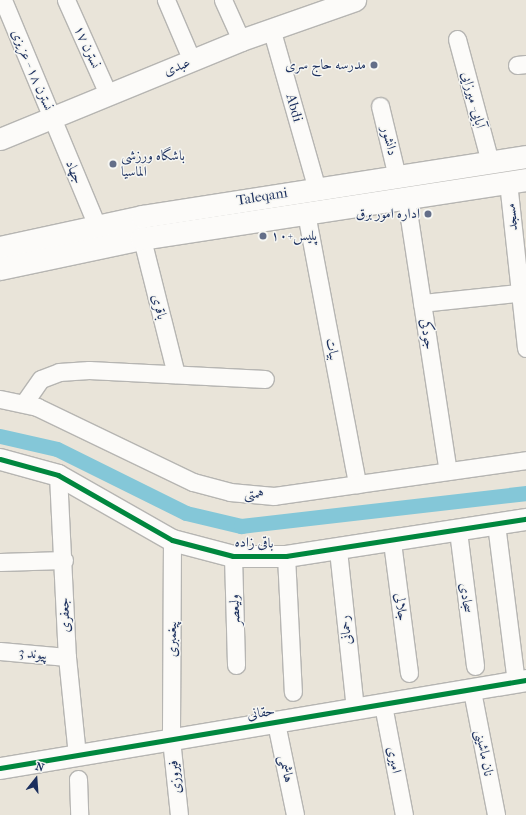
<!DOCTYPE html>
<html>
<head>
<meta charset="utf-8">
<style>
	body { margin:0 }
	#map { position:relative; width:526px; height:815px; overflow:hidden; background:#e9e4d9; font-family:"IM FELL French Canon",Amiri,serif }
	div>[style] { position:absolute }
	.canal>* { height:15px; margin:-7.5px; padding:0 7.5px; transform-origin:7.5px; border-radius:7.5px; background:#84c7d8 }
	.roads { filter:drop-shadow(1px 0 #b6b5b2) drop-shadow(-1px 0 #b6b5b2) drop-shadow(0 1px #b6b5b2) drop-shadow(0 -1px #b6b5b2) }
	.minor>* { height:17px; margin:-8.5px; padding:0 8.5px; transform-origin:8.5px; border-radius:8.5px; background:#fcfbf9 }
	.tertiary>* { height:21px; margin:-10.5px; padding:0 10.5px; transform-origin:10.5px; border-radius:10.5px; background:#fcfbf9 }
	.secondary>* { height:22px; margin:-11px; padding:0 11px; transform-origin:11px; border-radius:11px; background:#fcfbf9 }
	.cycleway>* { height:5px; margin:-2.5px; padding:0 2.5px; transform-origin:2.5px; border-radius:2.5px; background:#00873e }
	.dots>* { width:11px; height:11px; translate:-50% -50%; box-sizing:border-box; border:2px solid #f6f6f2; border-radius:50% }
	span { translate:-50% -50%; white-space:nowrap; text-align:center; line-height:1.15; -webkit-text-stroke:3px #f6f6f2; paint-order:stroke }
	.street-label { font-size:14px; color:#1b2f5e }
	.poi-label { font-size:14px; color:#1b2f5e }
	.right { translate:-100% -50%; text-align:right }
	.left { translate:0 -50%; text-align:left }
	.north { position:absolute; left:16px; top:759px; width:40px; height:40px; -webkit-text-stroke:3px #f6f6f2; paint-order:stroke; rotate:17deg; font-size:11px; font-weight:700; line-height:16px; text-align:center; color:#1b2f5e }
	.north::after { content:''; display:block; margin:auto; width:14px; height:18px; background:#1b2f5e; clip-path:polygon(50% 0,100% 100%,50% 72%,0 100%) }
</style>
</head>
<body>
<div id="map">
	<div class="canal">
		<i style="left:0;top:436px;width:58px;rotate:12.8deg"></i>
		<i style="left:57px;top:449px;width:144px;rotate:26.4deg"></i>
		<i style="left:186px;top:513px;width:57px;rotate:13.3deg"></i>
		<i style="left:241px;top:526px;width:287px;rotate:-6.6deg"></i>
	</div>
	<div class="roads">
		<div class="minor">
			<i style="left:3px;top:0;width:245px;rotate:67.4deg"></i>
			<i style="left:66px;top:0;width:103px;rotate:65.9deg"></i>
			<i style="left:166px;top:0;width:66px;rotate:66.9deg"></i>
			<i style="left:223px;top:0;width:44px;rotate:65.8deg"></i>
			<i style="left:271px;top:28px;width:167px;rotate:74.1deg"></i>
			<i style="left:457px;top:39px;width:127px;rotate:75deg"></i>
			<i style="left:517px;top:65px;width:9px;rotate:-6deg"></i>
			<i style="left:380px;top:106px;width:73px;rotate:76.5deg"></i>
			<i style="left:508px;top:182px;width:167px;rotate:83.8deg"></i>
			<i style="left:406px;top:198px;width:276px;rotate:81.3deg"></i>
			<i style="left:306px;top:213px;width:276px;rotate:79.3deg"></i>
			<i style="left:142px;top:239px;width:139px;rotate:75.9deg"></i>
			<i style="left:422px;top:303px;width:105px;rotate:-6deg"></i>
			<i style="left:0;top:399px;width:38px;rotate:12deg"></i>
			<i style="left:37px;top:407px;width:173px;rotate:25.7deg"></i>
			<i style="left:193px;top:482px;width:38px;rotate:15deg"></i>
			<i style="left:230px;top:492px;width:44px;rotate:5.2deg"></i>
			<i style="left:274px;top:496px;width:255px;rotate:-8.1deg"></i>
			<i style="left:24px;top:403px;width:29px;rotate:-55deg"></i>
			<i style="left:41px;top:379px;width:19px;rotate:-21deg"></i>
			<i style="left:59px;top:372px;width:30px;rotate:-4deg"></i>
			<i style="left:89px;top:370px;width:176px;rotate:2.9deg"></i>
			<i style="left:58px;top:475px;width:182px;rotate:87.2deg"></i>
			<i style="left:67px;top:657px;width:99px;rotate:84.2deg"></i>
			<i style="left:496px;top:524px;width:159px;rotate:82.8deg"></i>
			<i style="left:458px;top:531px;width:136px;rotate:82.8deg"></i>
			<i style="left:172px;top:540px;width:199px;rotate:90.3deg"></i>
			<i style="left:171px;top:739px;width:76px;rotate:84deg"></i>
			<i style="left:392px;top:542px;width:132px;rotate:82.6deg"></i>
			<i style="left:338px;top:550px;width:161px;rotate:83.9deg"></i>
			<i style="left:233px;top:556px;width:109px;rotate:88.4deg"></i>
			<i style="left:286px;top:556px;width:136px;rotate:87.1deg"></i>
			<i style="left:0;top:562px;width:64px;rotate:-1.8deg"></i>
			<i style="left:0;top:651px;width:67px;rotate:5.1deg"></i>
			<i style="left:472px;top:691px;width:126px;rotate:79deg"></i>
			<i style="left:383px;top:705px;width:112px;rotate:79.2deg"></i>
			<i style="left:276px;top:723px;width:94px;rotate:78.3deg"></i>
			<i style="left:78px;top:779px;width:36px;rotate:88deg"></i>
		</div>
		<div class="tertiary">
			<i style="left:0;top:139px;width:261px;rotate:-22.3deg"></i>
			<i style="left:241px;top:40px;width:121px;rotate:-19.3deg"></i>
			<i style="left:0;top:459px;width:60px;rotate:15.4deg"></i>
			<i style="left:58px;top:475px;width:131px;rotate:29.7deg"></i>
			<i style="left:172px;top:540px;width:63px;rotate:14.7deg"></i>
			<i style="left:233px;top:556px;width:53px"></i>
			<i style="left:286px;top:556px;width:243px;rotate:-8.8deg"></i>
			<i style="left:0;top:768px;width:533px;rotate:-9.5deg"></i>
		</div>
		<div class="secondary">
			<i style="left:0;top:248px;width:146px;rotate:-12.2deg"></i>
			<i style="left:143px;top:217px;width:388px;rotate:-8.9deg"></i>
			<i style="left:0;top:269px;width:145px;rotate:-11.9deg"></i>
			<i style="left:142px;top:239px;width:389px;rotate:-8.7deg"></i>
		</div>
	</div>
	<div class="cycleway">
		<i style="left:0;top:459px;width:60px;rotate:15.4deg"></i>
		<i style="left:58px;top:475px;width:131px;rotate:29.7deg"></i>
		<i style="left:172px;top:540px;width:63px;rotate:14.7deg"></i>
		<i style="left:233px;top:556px;width:53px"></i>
		<i style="left:286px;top:556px;width:243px;rotate:-8.8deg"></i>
		<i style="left:0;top:768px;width:533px;rotate:-9.5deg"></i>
	</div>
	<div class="dots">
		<i style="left:374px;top:65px;background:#636e89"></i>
		<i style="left:113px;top:164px;background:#636e89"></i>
		<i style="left:428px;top:214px;background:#636e89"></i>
		<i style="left:263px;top:236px;background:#636e89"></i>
	</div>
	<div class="street-label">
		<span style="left:87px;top:47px;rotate:66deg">نسترن ۱۷</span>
		<span style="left:177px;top:67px;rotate:-21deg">عبدی</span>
		<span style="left:32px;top:70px;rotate:67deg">نسترن ۱۸ - عزیزی</span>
		<span style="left:473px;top:100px;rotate:75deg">آبایی- میرزایی</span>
		<span style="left:294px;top:108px;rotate:74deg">Abdi</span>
		<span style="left:389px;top:141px;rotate:76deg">دانشور</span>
		<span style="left:74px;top:172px;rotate:67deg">جهاد</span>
		<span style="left:262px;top:197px;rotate:-9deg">Taleqani</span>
		<span style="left:512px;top:217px;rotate:-96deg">مسجد</span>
		<span style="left:159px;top:307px;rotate:76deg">باقری</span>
		<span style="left:427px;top:334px;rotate:81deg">جودکی</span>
		<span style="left:332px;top:349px;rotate:79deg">بیات</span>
		<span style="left:254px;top:494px;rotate:4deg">همتی</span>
		<span style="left:254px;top:543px;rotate:2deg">باقی زاده</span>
		<span style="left:466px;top:598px;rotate:83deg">سجادی</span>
		<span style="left:401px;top:607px;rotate:83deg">جلالی</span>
		<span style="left:235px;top:610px;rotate:-92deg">ولیعصر</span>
		<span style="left:65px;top:615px;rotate:-92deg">جعفری</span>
		<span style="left:346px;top:630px;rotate:-96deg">رحمانی</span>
		<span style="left:172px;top:639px;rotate:-90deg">پیغمبری</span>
		<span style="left:33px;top:654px;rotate:5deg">پیوند 3</span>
		<span style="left:261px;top:713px;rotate:-9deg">حقانی</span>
		<span style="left:484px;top:753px;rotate:79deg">نان ماشینی</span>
		<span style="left:394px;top:760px;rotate:79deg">امیری</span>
		<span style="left:286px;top:769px;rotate:78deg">هاشمی</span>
		<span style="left:175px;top:777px;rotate:-96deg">فیروزی</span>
	</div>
	<div class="poi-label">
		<span class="right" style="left:366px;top:65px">مدرسه حاج سری</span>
		<span class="left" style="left:121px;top:164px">باشگاه ورزشی<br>الماسیا</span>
		<span class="right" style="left:420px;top:214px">اداره امور برق</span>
		<span class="left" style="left:271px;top:236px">پلیس+۱۰</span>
	</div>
	<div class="north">N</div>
</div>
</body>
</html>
